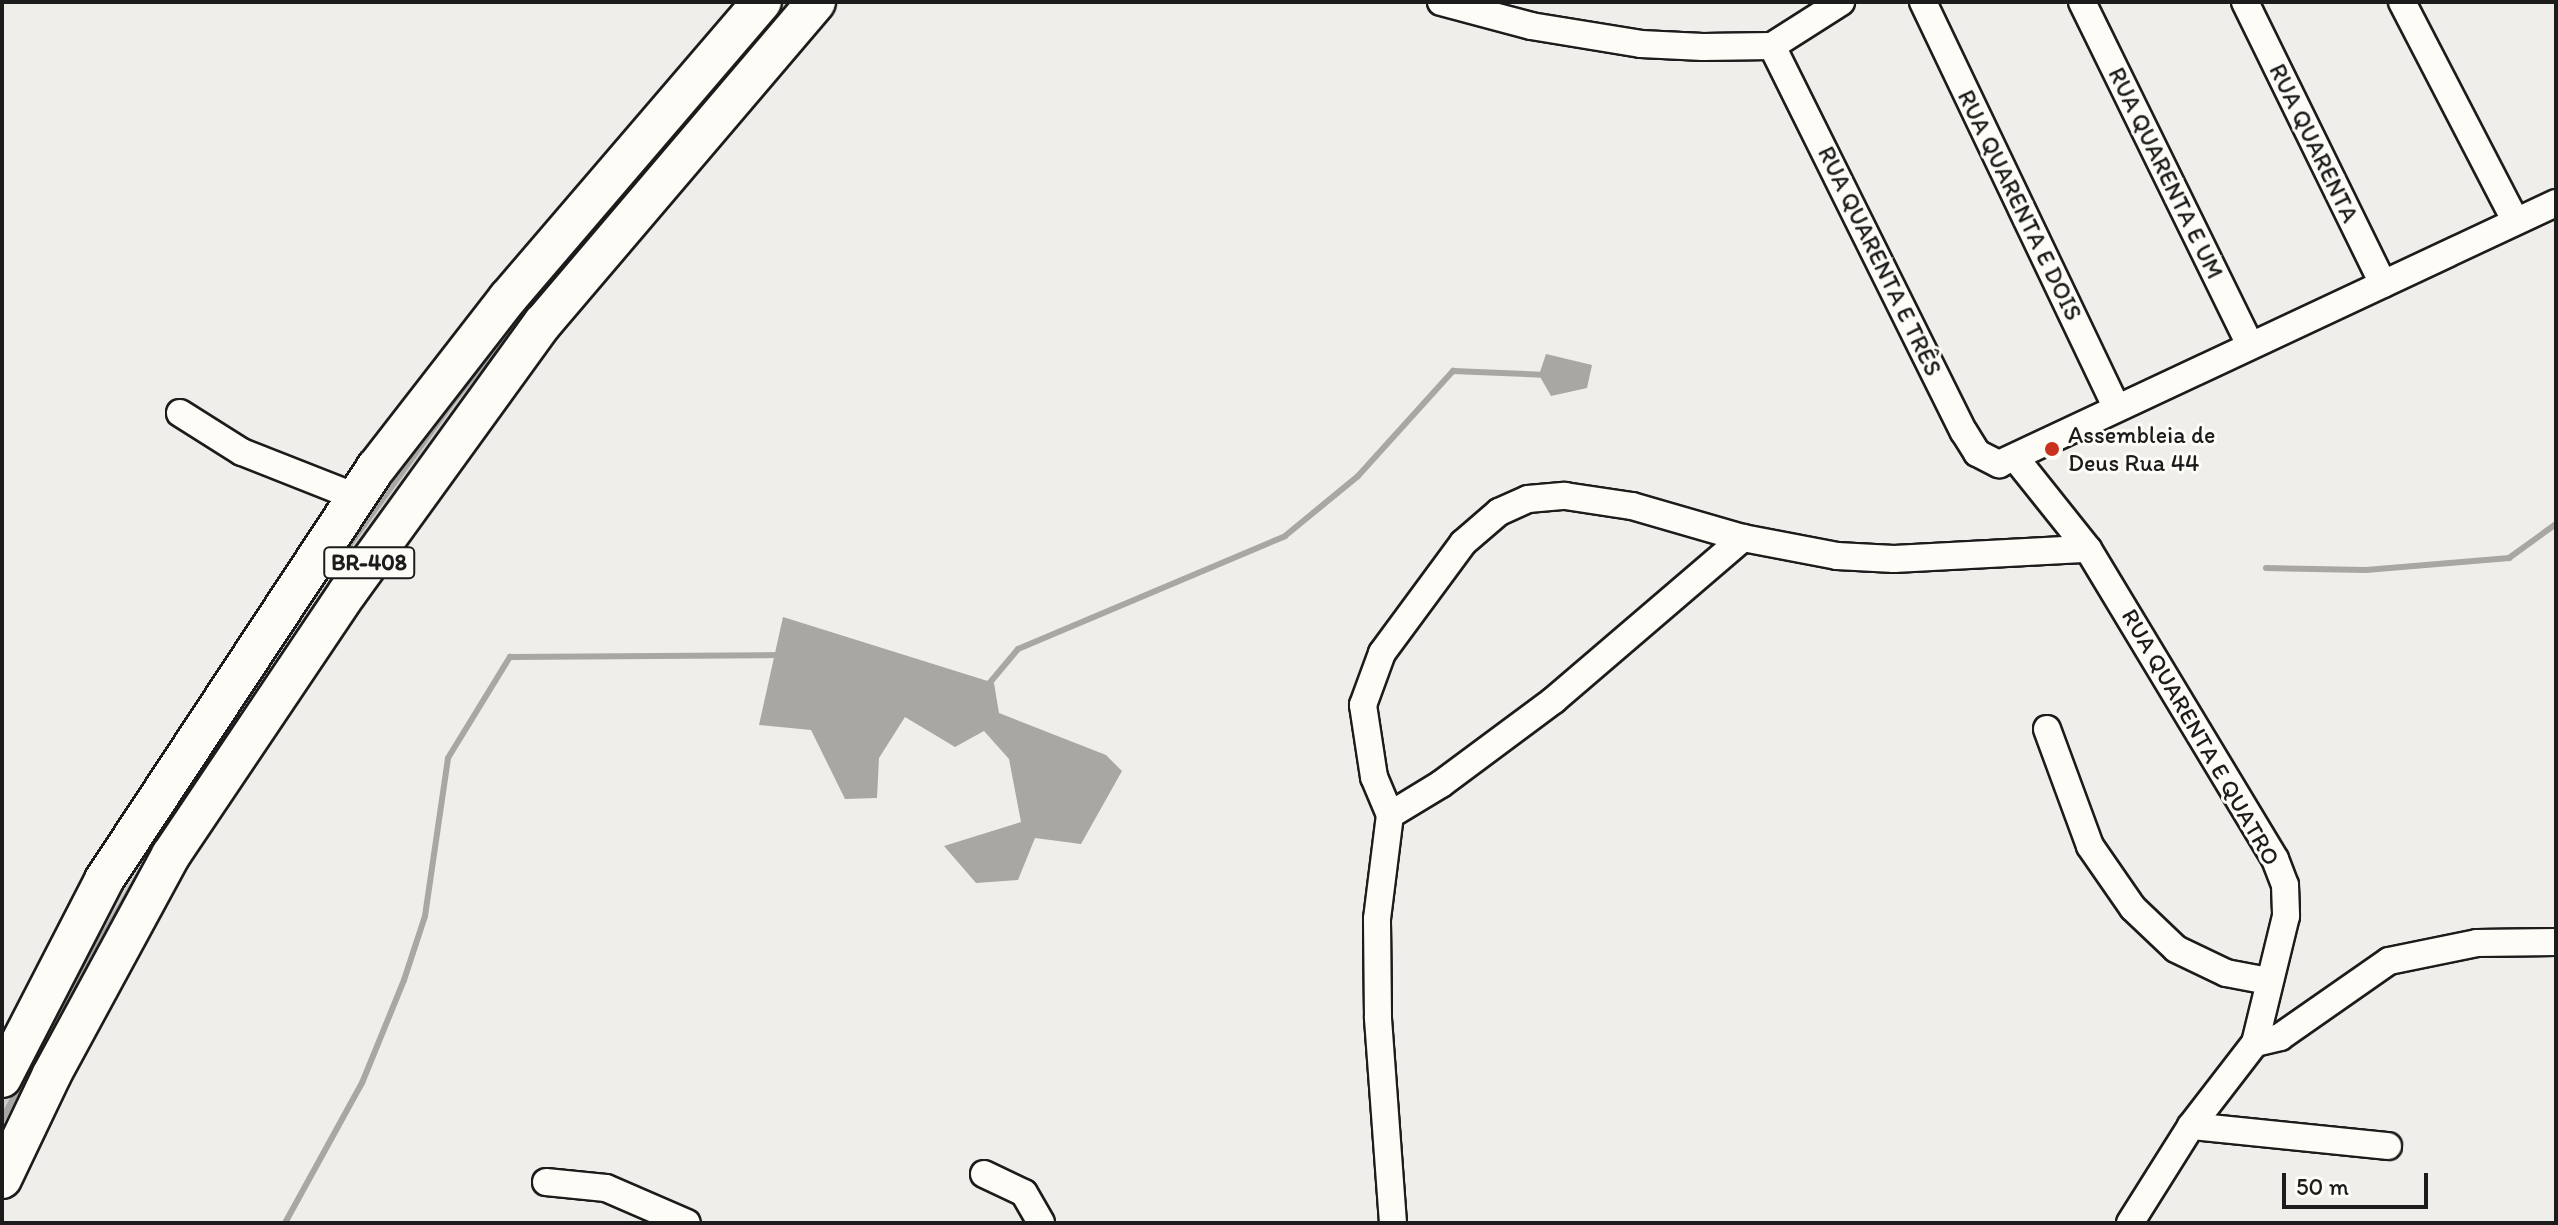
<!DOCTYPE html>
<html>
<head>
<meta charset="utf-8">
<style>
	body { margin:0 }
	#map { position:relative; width:2558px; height:1225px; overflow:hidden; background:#f0eeea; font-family:Itim,sans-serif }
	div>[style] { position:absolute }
	.green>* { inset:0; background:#d0cfcc }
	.water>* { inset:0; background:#a8a7a3 }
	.stream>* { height:6px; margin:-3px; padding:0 3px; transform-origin:3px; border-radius:3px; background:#a8a7a3 }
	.roads { filter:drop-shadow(2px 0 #1c1c1c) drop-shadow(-2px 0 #1c1c1c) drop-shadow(0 2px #1c1c1c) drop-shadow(0 -2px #1c1c1c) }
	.minor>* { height:26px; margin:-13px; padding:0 13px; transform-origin:13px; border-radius:13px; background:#fdfcf7 }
	.highway>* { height:38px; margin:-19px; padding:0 19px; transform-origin:19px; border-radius:19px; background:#fdfcf7 }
	.dots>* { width:22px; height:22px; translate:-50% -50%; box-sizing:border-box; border:4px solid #fdfcf7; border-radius:50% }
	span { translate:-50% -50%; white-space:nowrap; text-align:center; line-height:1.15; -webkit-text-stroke:6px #fdfcf7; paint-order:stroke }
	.shield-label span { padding:2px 6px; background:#fdfcf7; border:2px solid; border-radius:6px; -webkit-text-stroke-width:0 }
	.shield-label { font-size:22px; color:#1c1c1c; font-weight:700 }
	.street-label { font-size:24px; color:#1c1c1c }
	.poi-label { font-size:24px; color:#1c1c1c }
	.left { translate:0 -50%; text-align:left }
	.frame { position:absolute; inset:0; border:4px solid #1c1c1c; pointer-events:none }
	.scale { position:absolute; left:2282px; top:1173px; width:146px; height:36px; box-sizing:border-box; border:4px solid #1c1c1c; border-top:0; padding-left:10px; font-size:24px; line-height:28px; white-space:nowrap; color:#1c1c1c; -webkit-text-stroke:6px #fdfcf7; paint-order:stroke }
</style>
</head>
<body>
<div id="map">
	<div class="green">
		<i style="clip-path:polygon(785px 2px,808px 2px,556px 288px,2px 1138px,2px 1100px,11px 1081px,188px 771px,463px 374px)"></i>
	</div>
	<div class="water">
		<i style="clip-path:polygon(1546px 354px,1592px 365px,1587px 388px,1551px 396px,1539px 375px)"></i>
		<i style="clip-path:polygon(783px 617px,994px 683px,999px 713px,1106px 755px,1122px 771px,1081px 844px,1035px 838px,1018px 880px,976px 883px,944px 846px,1021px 822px,1009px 759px,984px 731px,955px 747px,905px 717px,879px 758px,877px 798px,845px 799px,811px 730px,759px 725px)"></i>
	</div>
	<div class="stream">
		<i style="left:337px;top:562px;width:190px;rotate:-54.2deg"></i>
		<i style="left:448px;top:408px;width:169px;rotate:-51.5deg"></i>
		<i style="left:553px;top:276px;width:274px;rotate:-48.7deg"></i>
		<i style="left:2266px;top:568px;width:100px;rotate:1.1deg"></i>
		<i style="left:2366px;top:570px;width:144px;rotate:-4.8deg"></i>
		<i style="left:2509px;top:558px;width:58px;rotate:-35.9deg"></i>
		<i style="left:987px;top:686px;width:48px;rotate:-50deg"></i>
		<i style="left:1018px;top:649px;width:290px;rotate:-22.9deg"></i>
		<i style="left:1285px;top:536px;width:94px;rotate:-39.4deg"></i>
		<i style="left:1358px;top:476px;width:142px;rotate:-47.9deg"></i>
		<i style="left:1453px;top:371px;width:94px;rotate:2.4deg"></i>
		<i style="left:2px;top:1120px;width:125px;rotate:-62.4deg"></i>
		<i style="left:60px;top:1009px;width:299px;rotate:-59.5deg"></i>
		<i style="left:285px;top:1223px;width:160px;rotate:-61.2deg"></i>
		<i style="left:362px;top:1083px;width:111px;rotate:-67.8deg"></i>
		<i style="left:404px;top:980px;width:67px;rotate:-71.8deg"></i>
		<i style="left:425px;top:916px;width:160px;rotate:-81.7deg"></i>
		<i style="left:448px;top:758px;width:119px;rotate:-58.5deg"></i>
		<i style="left:510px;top:657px;width:269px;rotate:-0.4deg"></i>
	</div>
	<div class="roads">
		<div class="minor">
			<i style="left:1441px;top:2px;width:93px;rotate:14.9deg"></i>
			<i style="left:1531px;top:26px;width:111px;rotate:9.3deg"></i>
			<i style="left:1641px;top:44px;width:62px;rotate:2.8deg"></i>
			<i style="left:1703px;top:47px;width:69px;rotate:-0.8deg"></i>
			<i style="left:1772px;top:46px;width:82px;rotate:-32.5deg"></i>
			<i style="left:1923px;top:2px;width:450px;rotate:64.5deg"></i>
			<i style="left:2082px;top:2px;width:382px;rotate:63.9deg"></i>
			<i style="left:2245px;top:2px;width:314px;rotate:63.9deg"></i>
			<i style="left:2402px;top:2px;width:246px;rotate:62.6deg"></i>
			<i style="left:1772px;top:46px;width:431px;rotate:63.6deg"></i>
			<i style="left:1964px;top:432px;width:25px;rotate:58deg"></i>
			<i style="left:1977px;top:453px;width:25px;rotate:27deg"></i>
			<i style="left:1999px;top:464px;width:615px;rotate:-25.11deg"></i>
			<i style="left:180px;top:413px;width:73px;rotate:32.2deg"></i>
			<i style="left:242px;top:452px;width:123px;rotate:21.5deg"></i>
			<i style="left:2017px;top:460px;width:114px;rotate:51.4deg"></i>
			<i style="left:2088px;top:549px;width:362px;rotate:58.9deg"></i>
			<i style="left:2275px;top:859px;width:28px;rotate:69deg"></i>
			<i style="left:2285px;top:885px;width:31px;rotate:88deg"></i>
			<i style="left:2286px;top:916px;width:131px;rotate:103.7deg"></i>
			<i style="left:2047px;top:729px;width:125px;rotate:69.8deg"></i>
			<i style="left:2090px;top:846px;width:75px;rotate:55.3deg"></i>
			<i style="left:2133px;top:908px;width:59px;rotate:43.6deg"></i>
			<i style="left:2176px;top:949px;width:55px;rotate:25.6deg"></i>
			<i style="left:2226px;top:973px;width:43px;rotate:10.8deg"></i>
			<i style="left:1390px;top:815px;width:60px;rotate:-31.3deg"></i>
			<i style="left:1441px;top:784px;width:141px;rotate:-36.6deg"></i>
			<i style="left:1554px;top:700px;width:249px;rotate:-40.6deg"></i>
			<i style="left:2191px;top:1126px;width:198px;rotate:5.8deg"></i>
			<i style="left:984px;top:1174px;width:44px;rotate:25.4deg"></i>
			<i style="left:1024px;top:1193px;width:34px;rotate:60deg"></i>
			<i style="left:546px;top:1182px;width:60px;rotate:5.7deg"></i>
			<i style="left:606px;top:1188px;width:88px;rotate:23.4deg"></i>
			<i style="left:1393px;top:1223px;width:207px;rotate:-94.2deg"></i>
			<i style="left:1378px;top:1017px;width:98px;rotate:-90.6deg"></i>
			<i style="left:1377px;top:919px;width:105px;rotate:-82.9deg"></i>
			<i style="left:1390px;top:815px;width:41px;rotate:-112.8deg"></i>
			<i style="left:1374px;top:777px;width:73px;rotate:-98.7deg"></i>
			<i style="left:1363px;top:705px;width:55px;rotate:-69.9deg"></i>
			<i style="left:1382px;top:653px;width:137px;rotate:-53.6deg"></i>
			<i style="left:1463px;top:543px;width:48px;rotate:-40.7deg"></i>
			<i style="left:1499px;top:512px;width:32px;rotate:-24deg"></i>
			<i style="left:1528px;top:499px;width:37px;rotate:-5deg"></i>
			<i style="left:1565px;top:496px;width:68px;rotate:8.5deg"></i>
			<i style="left:1632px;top:506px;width:116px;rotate:16.1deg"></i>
			<i style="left:1743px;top:538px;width:96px;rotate:10.8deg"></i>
			<i style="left:1837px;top:556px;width:57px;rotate:3deg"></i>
			<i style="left:1894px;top:559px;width:194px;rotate:-3deg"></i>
			<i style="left:2130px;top:1223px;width:115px;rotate:-57.8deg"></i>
			<i style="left:2191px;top:1126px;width:105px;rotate:-52.4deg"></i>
			<i style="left:2255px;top:1043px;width:26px;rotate:-13deg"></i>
			<i style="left:2280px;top:1037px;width:133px;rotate:-34.9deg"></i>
			<i style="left:2389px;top:961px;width:90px;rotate:-11.6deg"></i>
			<i style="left:2477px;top:943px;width:79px;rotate:-0.7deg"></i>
		</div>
		<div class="highway">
			<i style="left:2px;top:1078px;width:223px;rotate:-62.7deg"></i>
			<i style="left:104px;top:880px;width:494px;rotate:-56.6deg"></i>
			<i style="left:376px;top:468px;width:215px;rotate:-52.2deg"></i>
			<i style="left:508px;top:298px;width:390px;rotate:-49.4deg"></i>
			<i style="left:2px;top:1179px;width:116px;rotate:-64.5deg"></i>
			<i style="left:52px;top:1074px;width:249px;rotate:-61.5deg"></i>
			<i style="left:171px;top:855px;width:317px;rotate:-56.1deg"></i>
			<i style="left:348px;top:592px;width:332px;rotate:-54.1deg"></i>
			<i style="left:543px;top:323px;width:421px;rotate:-49.6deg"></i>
		</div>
	</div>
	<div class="dots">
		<i style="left:2052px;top:449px;background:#c8321e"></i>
	</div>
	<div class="shield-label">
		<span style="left:369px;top:563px">BR-408</span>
	</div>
	<div class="street-label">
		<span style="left:2314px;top:143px;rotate:64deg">RUA QUARENTA</span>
		<span style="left:2166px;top:173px;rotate:64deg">RUA QUARENTA E UM</span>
		<span style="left:2020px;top:205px;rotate:64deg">RUA QUARENTA E DOIS</span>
		<span style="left:1880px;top:261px;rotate:64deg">RUA QUARENTA E TRÊS</span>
		<span style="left:2201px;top:737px;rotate:60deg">RUA QUARENTA E QUATRO</span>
	</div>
	<div class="poi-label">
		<span class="left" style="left:2068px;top:449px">Assembleia de<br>Deus Rua 44</span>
	</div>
	<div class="frame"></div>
	<div class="scale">50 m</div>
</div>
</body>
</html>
